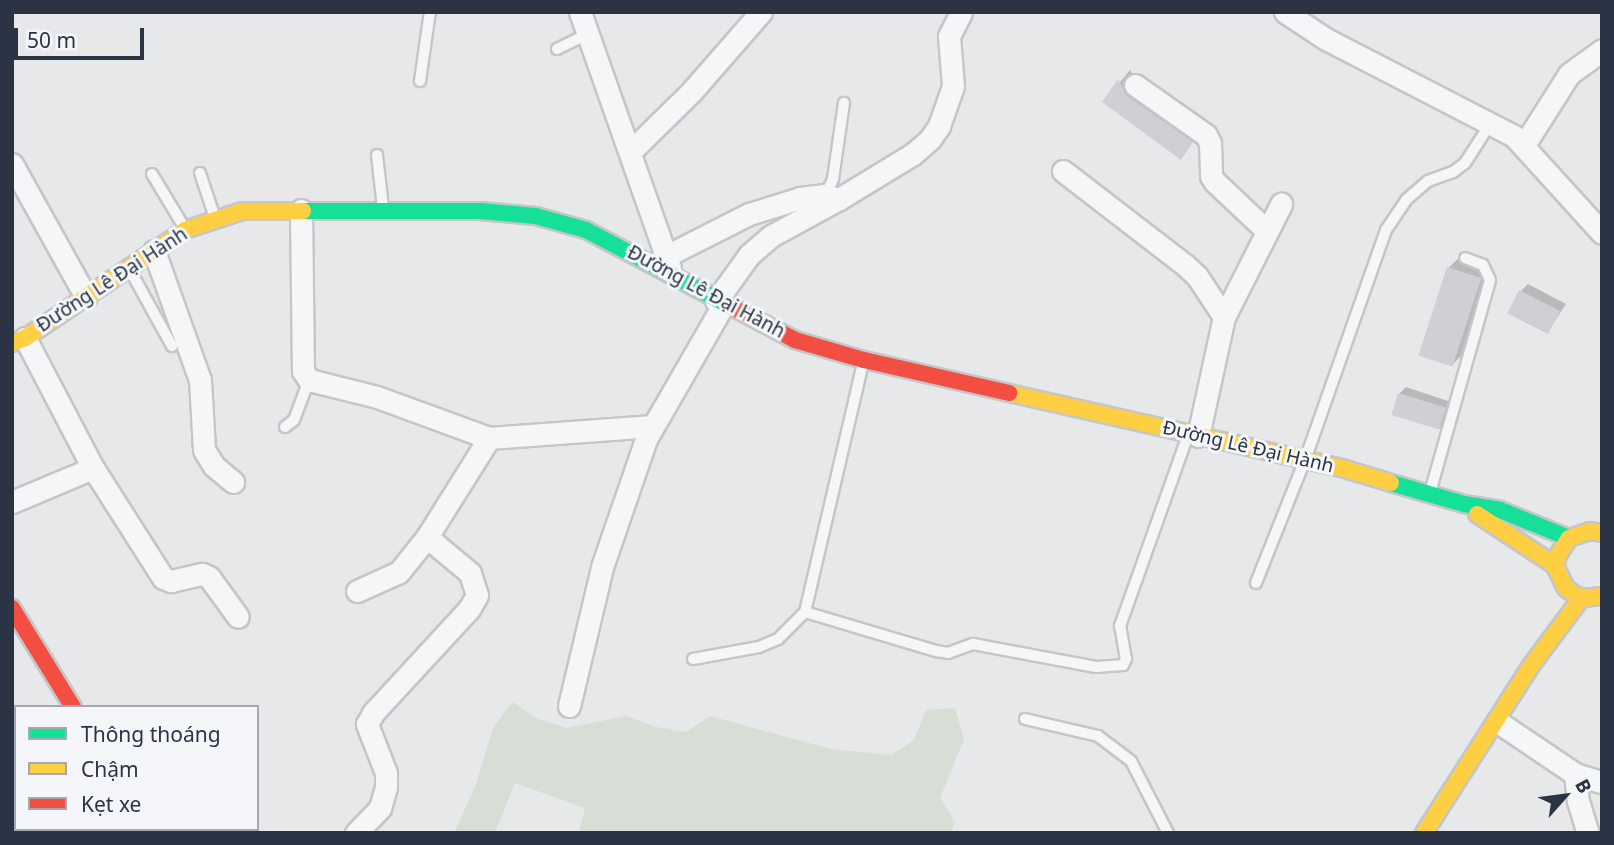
<!DOCTYPE html>
<html>
<head>
<meta charset="utf-8">
<style>
	body { margin:0 }
	#map { position:relative; width:1614px; height:845px; overflow:hidden; background:#e6e8ea; font-family:"Noto Sans",sans-serif }
	div>[style] { position:absolute }
	.green>* { inset:0; background:#d6ded6 }
	.shadow>* { inset:0; background:#0003 }
	.building>* { inset:0; background:#ced0d3; transform-origin:0 0 }
	.roads { filter:drop-shadow(2px 0 #c4c6c8) drop-shadow(-2px 0 #c4c6c8) drop-shadow(0 2px #c4c6c8) drop-shadow(0 -2px #c4c6c8) }
	.lane>* { height:10px; margin:-5px; padding:0 5px; transform-origin:5px; border-radius:5px; background:#f5f6f7 }
	.street>* { height:21px; margin:-10.5px; padding:0 10.5px; transform-origin:10.5px; border-radius:10.5px; background:#f5f6f7 }
	.fast>* { height:16px; margin:-8px; padding:0 8px; transform-origin:8px; border-radius:8px; background:#16e098 }
	.slow>* { height:16px; margin:-8px; padding:0 8px; transform-origin:8px; border-radius:8px; background:#ffcf43 }
	.jam>* { height:16px; margin:-8px; padding:0 8px; transform-origin:8px; border-radius:8px; background:#f24e42 }
	span { translate:-50% -50%; white-space:nowrap; text-align:center; line-height:1.15; -webkit-text-stroke:6px #f4f6f9; paint-order:stroke }
	.street-label { font-size:19px; color:#2b3445 }
	.frame { position:absolute; inset:0; border:14px solid #2b3445; pointer-events:none }
	.legend { position:absolute; left:14px; top:705px; width:245px; height:126px; box-sizing:border-box; background:#f4f6f9; border:2px solid #a4a8b1; margin:0; padding:9px 12px; list-style:none; font-size:21px; color:#2b3445 }
	.legend li { display:flex; align-items:center; gap:14px; height:35px }
	.legend b { width:35px; border:2px solid #a4a8b1 }
	.north { position:absolute; left:1530px; top:761px; width:70px; height:70px; -webkit-text-stroke:5px #f4f6f9; paint-order:stroke; rotate:62deg; font-size:19px; font-weight:700; line-height:28px; text-align:center; color:#2b3445 }
	.north::after { content:''; display:block; margin:auto; width:24px; height:32px; background:#2b3445; clip-path:polygon(50% 0,100% 100%,50% 72%,0 100%) }
	.scale { position:absolute; left:14px; top:28px; width:130px; height:32px; box-sizing:border-box; border:4px solid #2b3445; border-top:0; padding-left:9px; font-size:21px; line-height:24px; white-space:nowrap; color:#2b3445; -webkit-text-stroke:5px #f4f6f9; paint-order:stroke }
</style>
</head>
<body>
<div id="map">
	<div class="green">
		<i style="clip-path:polygon(512px 702px,538px 719px,567px 728px,626px 716px,656px 727px,686px 732px,710px 716px,831px 749px,891px 755px,914px 740px,926px 710px,955px 708px,964px 739px,940px 798px,955px 822px,951px 833px,579px 833px,585px 808px,515px 783px,495px 833px,454px 833px,475px 787px,493px 728px)"></i>
	</div>
	<div class="shadow">
		<i style="clip-path:polygon(1130px 70px,1138px 85px,1202px 131px,1180px 157px,1104px 102px)"></i>
		<i style="clip-path:polygon(1459px 258px,1490px 267px,1464px 353px,1453px 364px,1448px 268px)"></i>
		<i style="clip-path:polygon(1528px 284px,1566px 304px,1547px 333px,1521px 291px)"></i>
		<i style="clip-path:polygon(1406px 387px,1451px 402px,1446px 422px,1439px 429px,1399px 394px)"></i>
	</div>
	<div class="building">
		<i style="clip-path:polygon(1118px 79px,1127px 96px,1193px 142px,1181px 160px,1102px 102px)"></i>
		<i style="left:1447px;top:267px;width:36px;height:93px;rotate:18deg"></i>
		<i style="left:1519px;top:290px;width:46px;height:26px;rotate:27deg"></i>
		<i style="left:1398px;top:393px;width:50px;height:23px;rotate:17deg"></i>
	</div>
	<div class="roads">
		<div class="lane">
			<i style="left:557px;top:49px;width:34px;rotate:-26deg"></i>
			<i style="left:420px;top:81px;width:70px;rotate:-81.8deg"></i>
			<i style="left:377px;top:155px;width:53px;rotate:83.5deg"></i>
			<i style="left:200px;top:173px;width:44px;rotate:71.6deg"></i>
			<i style="left:152px;top:174px;width:62px;rotate:58.9deg"></i>
			<i style="left:825px;top:195px;width:18px;rotate:-63deg"></i>
			<i style="left:833px;top:179px;width:77px;rotate:-81.8deg"></i>
			<i style="left:130px;top:270px;width:87px;rotate:61.1deg"></i>
			<i style="left:863px;top:363px;width:256px;rotate:103.1deg"></i>
			<i style="left:805px;top:612px;width:137px;rotate:16.6deg"></i>
			<i style="left:936px;top:651px;width:12px;rotate:9deg"></i>
			<i style="left:948px;top:653px;width:27px;rotate:-20deg"></i>
			<i style="left:973px;top:644px;width:125px;rotate:10.6deg"></i>
			<i style="left:1096px;top:667px;width:27px;rotate:-4deg"></i>
			<i style="left:1123px;top:665px;width:7px;rotate:-63deg"></i>
			<i style="left:1126px;top:659px;width:34px;rotate:-100deg"></i>
			<i style="left:1120px;top:626px;width:200px;rotate:-70.4deg"></i>
			<i style="left:285px;top:427px;width:11px;rotate:-38deg"></i>
			<i style="left:294px;top:420px;width:43px;rotate:-69.4deg"></i>
			<i style="left:1431px;top:489px;width:217px;rotate:-74.2deg"></i>
			<i style="left:1490px;top:280px;width:17px;rotate:-115deg"></i>
			<i style="left:1483px;top:265px;width:19px;rotate:-159deg"></i>
			<i style="left:1256px;top:583px;width:132px;rotate:-68.3deg"></i>
			<i style="left:1305px;top:460px;width:244px;rotate:-70.6deg"></i>
			<i style="left:1386px;top:230px;width:36px;rotate:-56deg"></i>
			<i style="left:1406px;top:200px;width:29px;rotate:-41deg"></i>
			<i style="left:1428px;top:181px;width:27px;rotate:-20deg"></i>
			<i style="left:1453px;top:172px;width:15px;rotate:-37deg"></i>
			<i style="left:1465px;top:163px;width:46px;rotate:-57.3deg"></i>
			<i style="left:693px;top:659px;width:67px;rotate:-10.3deg"></i>
			<i style="left:759px;top:647px;width:21px;rotate:-23deg"></i>
			<i style="left:778px;top:639px;width:38px;rotate:-45deg"></i>
			<i style="left:1025px;top:719px;width:75px;rotate:13.1deg"></i>
			<i style="left:1098px;top:736px;width:41px;rotate:37.1deg"></i>
			<i style="left:1131px;top:761px;width:81px;rotate:62.8deg"></i>
		</div>
		<div class="street">
			<i style="left:580px;top:12px;width:271px;rotate:70.6deg"></i>
			<i style="left:1285px;top:12px;width:49px;rotate:33.4deg"></i>
			<i style="left:1326px;top:39px;width:212px;rotate:27.3deg"></i>
			<i style="left:1514px;top:136px;width:131px;rotate:47.8deg"></i>
			<i style="left:1135px;top:85px;width:87px;rotate:35.2deg"></i>
			<i style="left:1206px;top:135px;width:9px;rotate:63deg"></i>
			<i style="left:1210px;top:143px;width:33px;rotate:88deg"></i>
			<i style="left:1211px;top:176px;width:7px;rotate:56deg"></i>
			<i style="left:1215px;top:182px;width:71px;rotate:43.3deg"></i>
			<i style="left:1524px;top:145px;width:84px;rotate:-57.6deg"></i>
			<i style="left:1569px;top:74px;width:41px;rotate:-36deg"></i>
			<i style="left:631px;top:151px;width:86px;rotate:-44.5deg"></i>
			<i style="left:692px;top:91px;width:105px;rotate:-48.9deg"></i>
			<i style="left:12px;top:164px;width:152px;rotate:60.9deg"></i>
			<i style="left:1063px;top:171px;width:154px;rotate:37.6deg"></i>
			<i style="left:1185px;top:265px;width:16px;rotate:43deg"></i>
			<i style="left:1197px;top:276px;width:49px;rotate:56.6deg"></i>
			<i style="left:301px;top:210px;width:161px;rotate:89.3deg"></i>
			<i style="left:303px;top:371px;width:11px;rotate:56deg"></i>
			<i style="left:309px;top:380px;width:70px;rotate:14deg"></i>
			<i style="left:377px;top:397px;width:119px;rotate:20.1deg"></i>
			<i style="left:489px;top:438px;width:164px;rotate:-4.2deg"></i>
			<i style="left:154px;top:251px;width:137px;rotate:70.4deg"></i>
			<i style="left:200px;top:380px;width:70px;rotate:86.7deg"></i>
			<i style="left:204px;top:450px;width:19px;rotate:58deg"></i>
			<i style="left:214px;top:466px;width:25px;rotate:40deg"></i>
			<i style="left:668px;top:255px;width:91px;rotate:-26.8deg"></i>
			<i style="left:749px;top:214px;width:53px;rotate:-17.4deg"></i>
			<i style="left:800px;top:198px;width:25px;rotate:-7deg"></i>
			<i style="left:825px;top:195px;width:15px;rotate:16deg"></i>
			<i style="left:839px;top:199px;width:87px;rotate:-31.3deg"></i>
			<i style="left:913px;top:154px;width:23px;rotate:-41deg"></i>
			<i style="left:930px;top:139px;width:16px;rotate:-55deg"></i>
			<i style="left:939px;top:126px;width:42px;rotate:-70.7deg"></i>
			<i style="left:953px;top:86px;width:50px;rotate:-94.6deg"></i>
			<i style="left:949px;top:36px;width:27px;rotate:-63deg"></i>
			<i style="left:716px;top:301px;width:57px;rotate:-54.3deg"></i>
			<i style="left:749px;top:255px;width:29px;rotate:-41deg"></i>
			<i style="left:771px;top:236px;width:77px;rotate:-28.6deg"></i>
			<i style="left:25px;top:338px;width:147px;rotate:62.4deg"></i>
			<i style="left:93px;top:468px;width:130px;rotate:57.5deg"></i>
			<i style="left:163px;top:578px;width:9px;rotate:21deg"></i>
			<i style="left:171px;top:581px;width:32px;rotate:-13deg"></i>
			<i style="left:202px;top:574px;width:8px;rotate:23deg"></i>
			<i style="left:209px;top:577px;width:49px;rotate:54.1deg"></i>
			<i style="left:1198px;top:436px;width:122px;rotate:-77.7deg"></i>
			<i style="left:1224px;top:317px;width:127px;rotate:-63.2deg"></i>
			<i style="left:12px;top:502px;width:88px;rotate:-22.8deg"></i>
			<i style="left:357px;top:591px;width:46px;rotate:-24.3deg"></i>
			<i style="left:399px;top:572px;width:45px;rotate:-51.3deg"></i>
			<i style="left:427px;top:537px;width:117px;rotate:-57.9deg"></i>
			<i style="left:569px;top:706px;width:143px;rotate:-76.6deg"></i>
			<i style="left:602px;top:567px;width:135px;rotate:-71deg"></i>
			<i style="left:646px;top:439px;width:155px;rotate:-60.1deg"></i>
			<i style="left:1498px;top:722px;width:93px;rotate:34deg"></i>
			<i style="left:1575px;top:774px;width:28px;rotate:17deg"></i>
			<i style="left:1575px;top:774px;width:27px;rotate:84deg"></i>
			<i style="left:1578px;top:801px;width:34px;rotate:73deg"></i>
			<i style="left:22px;top:829px;width:6px;rotate:45deg"></i>
			<i style="left:356px;top:833px;width:35px;rotate:-46deg"></i>
			<i style="left:380px;top:808px;width:22px;rotate:-74deg"></i>
			<i style="left:386px;top:787px;width:14px;rotate:-90deg"></i>
			<i style="left:386px;top:773px;width:53px;rotate:-111.2deg"></i>
			<i style="left:367px;top:724px;width:13px;rotate:-61deg"></i>
			<i style="left:373px;top:713px;width:142px;rotate:-47.3deg"></i>
			<i style="left:469px;top:609px;width:16px;rotate:-60deg"></i>
			<i style="left:477px;top:595px;width:23px;rotate:-108deg"></i>
			<i style="left:470px;top:573px;width:56px;rotate:-140.1deg"></i>
		</div>
		<div class="fast">
			<i style="left:303px;top:211px;width:177px"></i>
			<i style="left:480px;top:211px;width:56px;rotate:5.1deg"></i>
			<i style="left:536px;top:216px;width:52px;rotate:15.6deg"></i>
			<i style="left:586px;top:230px;width:161px;rotate:27.8deg"></i>
			<i style="left:1391px;top:483px;width:76px;rotate:16deg"></i>
			<i style="left:1464px;top:504px;width:36px;rotate:9deg"></i>
			<i style="left:1500px;top:510px;width:74px;rotate:22.1deg"></i>
		</div>
		<div class="slow">
			<i style="left:12px;top:343px;width:14px;rotate:-21deg"></i>
			<i style="left:25px;top:338px;width:193px;rotate:-34deg"></i>
			<i style="left:185px;top:230px;width:60px;rotate:-18.4deg"></i>
			<i style="left:242px;top:211px;width:61px"></i>
			<i style="left:1009px;top:393px;width:344px;rotate:12.7deg"></i>
			<i style="left:1345px;top:469px;width:48px;rotate:16.9deg"></i>
			<i style="left:1477px;top:514px;width:95px;rotate:33.4deg"></i>
			<i style="left:1600px;top:596px;width:15px;rotate:172deg"></i>
			<i style="left:1585px;top:598px;width:10px;rotate:-163deg"></i>
			<i style="left:1575px;top:595px;width:11px;rotate:-142deg"></i>
			<i style="left:1566px;top:588px;width:22px;rotate:-117deg"></i>
			<i style="left:1556px;top:568px;width:11px;rotate:-85deg"></i>
			<i style="left:1557px;top:557px;width:22px;rotate:-58deg"></i>
			<i style="left:1569px;top:538px;width:22px;rotate:-18deg"></i>
			<i style="left:1590px;top:531px;width:12px;rotate:9deg"></i>
			<i style="left:148px;top:829px;width:4px;rotate:63deg"></i>
			<i style="left:1424px;top:833px;width:197px;rotate:-57.4deg"></i>
			<i style="left:1530px;top:667px;width:87px;rotate:-53.4deg"></i>
		</div>
		<div class="jam">
			<i style="left:728px;top:305px;width:76px;rotate:27.6deg"></i>
			<i style="left:795px;top:340px;width:72px;rotate:16.2deg"></i>
			<i style="left:864px;top:360px;width:149px;rotate:12.8deg"></i>
			<i style="left:12px;top:608px;width:116px;rotate:58.4deg"></i>
		</div>
	</div>
	<div class="street-label">
		<span style="left:112px;top:280px;rotate:-33deg">Đường Lê Đại Hành</span>
		<span style="left:706px;top:292px;rotate:28deg">Đường Lê Đại Hành</span>
		<span style="left:1248px;top:447px;rotate:13deg">Đường Lê Đại Hành</span>
	</div>
	<div class="frame"></div>
	<ul class="legend">
	<li><b style="height:9px;background:#16e098"></b>Thông thoáng</li>
	<li><b style="height:9px;background:#ffcf43"></b>Chậm</li>
	<li><b style="height:9px;background:#f24e42"></b>Kẹt xe</li>
	</ul>
	<div class="north">B</div>
	<div class="scale">50 m</div>
</div>
</body>
</html>
